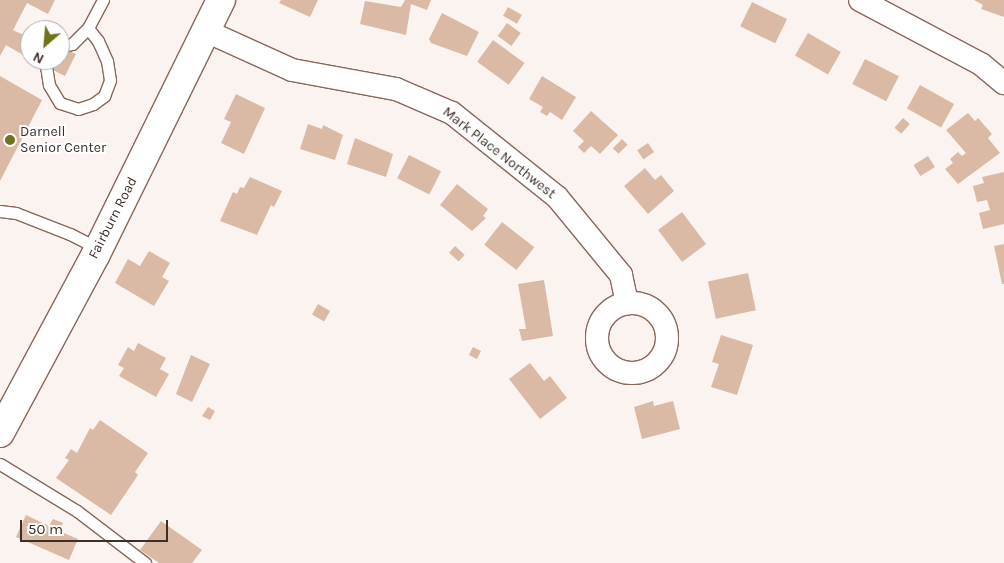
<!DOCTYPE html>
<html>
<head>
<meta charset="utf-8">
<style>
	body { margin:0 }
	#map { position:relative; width:1004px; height:563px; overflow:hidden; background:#fbf3f0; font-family:Karla,sans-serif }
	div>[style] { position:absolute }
	.building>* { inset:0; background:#dabaa4; transform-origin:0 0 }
	.roads { filter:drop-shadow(1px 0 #89675a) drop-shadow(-1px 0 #89675a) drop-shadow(0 1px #89675a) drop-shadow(0 -1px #89675a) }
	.lane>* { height:11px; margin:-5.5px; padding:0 5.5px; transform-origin:5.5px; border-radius:5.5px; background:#fff }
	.street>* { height:22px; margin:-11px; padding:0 11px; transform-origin:11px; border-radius:11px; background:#fff }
	.street>.ring { margin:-11px; padding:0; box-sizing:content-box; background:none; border:22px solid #fff; border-radius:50% }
	.secondary>* { height:28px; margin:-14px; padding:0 14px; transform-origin:14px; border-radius:14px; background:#fff }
	.dots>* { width:14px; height:14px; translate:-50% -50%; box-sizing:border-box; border:2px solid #fff; border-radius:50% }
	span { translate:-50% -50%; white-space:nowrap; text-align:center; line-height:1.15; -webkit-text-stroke:4px #fff; paint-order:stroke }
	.poi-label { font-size:14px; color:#3c2e28 }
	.left { translate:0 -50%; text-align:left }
	.street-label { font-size:14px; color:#3c2e28 }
	.north { position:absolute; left:20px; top:20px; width:50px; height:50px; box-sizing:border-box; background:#fff; border:1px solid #b1aba9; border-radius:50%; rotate:207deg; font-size:14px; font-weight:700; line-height:20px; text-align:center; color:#3c2e28 }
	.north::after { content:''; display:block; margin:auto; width:18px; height:22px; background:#70731a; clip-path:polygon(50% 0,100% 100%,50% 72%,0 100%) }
	.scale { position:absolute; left:20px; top:520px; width:148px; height:22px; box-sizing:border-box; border:2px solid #3c2e28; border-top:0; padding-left:6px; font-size:15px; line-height:18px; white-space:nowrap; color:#3c2e28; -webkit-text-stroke:4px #fff; paint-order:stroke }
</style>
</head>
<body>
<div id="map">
	<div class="building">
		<i style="clip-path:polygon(0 0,55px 0,48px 14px,27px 3px,13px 30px,30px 38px,30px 59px,6px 45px,0 56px)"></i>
		<i style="clip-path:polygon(281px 0,318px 0,310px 17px,279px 3px)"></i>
		<i style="clip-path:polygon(405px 0,431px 0,427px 10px,411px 4px,406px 35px,360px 24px,365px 1px,401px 7px)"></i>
		<i style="clip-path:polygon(974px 0,1004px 0,1004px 17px,981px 9px,983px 5px)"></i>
		<i style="left:752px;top:2px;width:39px;height:27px;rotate:26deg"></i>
		<i style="left:508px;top:7px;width:16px;height:10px;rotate:30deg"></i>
		<i style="clip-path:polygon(442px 13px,479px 32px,467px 56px,431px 43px,429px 39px)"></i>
		<i style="left:507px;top:23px;width:17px;height:16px;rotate:36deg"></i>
		<i style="left:808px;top:33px;width:38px;height:26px;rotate:30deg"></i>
		<i style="left:493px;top:40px;width:39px;height:27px;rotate:36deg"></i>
		<i style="clip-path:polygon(60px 47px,76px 54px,65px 76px,32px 60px,60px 60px)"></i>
		<i style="left:865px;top:59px;width:38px;height:28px;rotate:27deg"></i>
		<i style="clip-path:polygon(0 76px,42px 100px,0 181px)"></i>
		<i style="clip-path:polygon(542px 76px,576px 97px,562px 120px,550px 112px,547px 116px,540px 112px,543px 107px,529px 99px)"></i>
		<i style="left:920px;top:85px;width:39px;height:27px;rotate:29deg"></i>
		<i style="clip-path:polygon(236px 94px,265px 108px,244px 154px,221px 143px,231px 122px,224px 119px)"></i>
		<i style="clip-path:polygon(591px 111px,618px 135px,600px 154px,591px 146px,584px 153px,578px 147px,584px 141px,573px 131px)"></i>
		<i style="clip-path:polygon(968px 113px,975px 121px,978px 118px,992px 134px,988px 138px,1000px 153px,958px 184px,945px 169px,953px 163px,950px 159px,958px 152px,962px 156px,966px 153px,946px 130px)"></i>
		<i style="left:903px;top:118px;width:9px;height:13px;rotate:41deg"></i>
		<i style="clip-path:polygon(308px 124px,322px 129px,323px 125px,343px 135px,335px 160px,300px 149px)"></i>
		<i style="clip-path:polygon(355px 138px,393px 154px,386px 177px,347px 164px)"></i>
		<i style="left:622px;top:139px;width:8px;height:13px;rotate:45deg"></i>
		<i style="left:648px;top:143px;width:11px;height:13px;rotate:56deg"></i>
		<i style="left:409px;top:155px;width:36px;height:26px;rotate:27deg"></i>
		<i style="left:928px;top:156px;width:13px;height:17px;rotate:58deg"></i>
		<i style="clip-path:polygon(645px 168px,655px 180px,661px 175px,674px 191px,648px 214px,624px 186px)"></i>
		<i style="clip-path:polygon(1004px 172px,1004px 224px,983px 229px,979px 213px,990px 210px,987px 200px,977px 202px,973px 186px,984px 183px,982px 177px)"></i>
		<i style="clip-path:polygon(250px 177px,282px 191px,274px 207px,271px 205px,257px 235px,220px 221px,233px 192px,237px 194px,240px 187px,244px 188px)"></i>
		<i style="clip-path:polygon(457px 184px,488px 209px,483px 216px,486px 218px,472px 231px,440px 205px)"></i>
		<i style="left:682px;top:212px;width:40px;height:30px;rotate:53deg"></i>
		<i style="left:502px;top:222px;width:41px;height:29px;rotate:38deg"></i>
		<i style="clip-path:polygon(1004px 244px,1004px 284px,1002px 284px,994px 246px)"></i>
		<i style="left:455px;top:246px;width:13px;height:9px;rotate:42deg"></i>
		<i style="clip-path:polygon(149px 251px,170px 263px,162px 277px,169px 281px,154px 306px,115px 283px,128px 259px,140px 266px)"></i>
		<i style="left:748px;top:273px;width:38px;height:41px;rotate:78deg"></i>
		<i style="clip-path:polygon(544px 280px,553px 336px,522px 341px,519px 329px,526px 329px,518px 284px)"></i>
		<i style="left:318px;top:304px;width:14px;height:12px;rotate:30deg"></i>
		<i style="clip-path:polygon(721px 335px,753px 345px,737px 395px,711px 387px,719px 364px,712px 362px)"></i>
		<i style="clip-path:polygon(138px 343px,166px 358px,160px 369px,169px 374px,156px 397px,119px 376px,124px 368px,118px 365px,128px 347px,134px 351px)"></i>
		<i style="left:473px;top:347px;width:9px;height:9px;rotate:27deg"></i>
		<i style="clip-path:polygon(191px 355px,210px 364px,192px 402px,176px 394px)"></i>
		<i style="clip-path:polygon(530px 363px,544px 381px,550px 376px,567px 398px,540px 419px,509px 379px)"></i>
		<i style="clip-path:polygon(653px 401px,654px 406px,673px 401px,680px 429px,642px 439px,634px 407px)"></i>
		<i style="clip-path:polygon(208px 407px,215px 411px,210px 420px,202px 416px)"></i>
		<i style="clip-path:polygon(100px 420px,148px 453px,135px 472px,138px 475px,111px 515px,56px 478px,69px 460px,65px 458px,71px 449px,77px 453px,90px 428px,93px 430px)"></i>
		<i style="clip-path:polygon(26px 515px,49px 526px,53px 519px,63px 523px,59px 531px,78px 539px,69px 560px,16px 537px)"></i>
		<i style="clip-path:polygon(161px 521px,202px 550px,192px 563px,159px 563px,140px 550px)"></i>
	</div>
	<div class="roads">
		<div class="lane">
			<i style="left:60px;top:46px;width:12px;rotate:-9deg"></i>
			<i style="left:72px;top:44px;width:23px;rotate:-45deg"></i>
			<i style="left:88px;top:28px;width:32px;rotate:-62deg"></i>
			<i style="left:46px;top:66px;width:19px;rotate:81deg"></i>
			<i style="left:49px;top:85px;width:21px;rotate:59deg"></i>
			<i style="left:60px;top:103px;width:19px;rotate:18deg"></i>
			<i style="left:78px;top:109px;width:16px;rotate:-18deg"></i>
			<i style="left:93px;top:104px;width:14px;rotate:-36deg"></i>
			<i style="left:104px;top:96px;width:17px;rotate:-69deg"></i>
			<i style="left:110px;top:80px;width:19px;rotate:-99deg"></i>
			<i style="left:107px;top:61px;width:22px;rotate:-114deg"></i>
			<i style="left:98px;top:41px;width:16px;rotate:-128deg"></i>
			<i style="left:0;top:211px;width:16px;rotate:7deg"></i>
			<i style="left:16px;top:213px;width:58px;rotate:21.3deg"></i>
			<i style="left:70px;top:234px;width:31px;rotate:27deg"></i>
			<i style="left:0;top:464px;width:90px;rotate:31.4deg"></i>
			<i style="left:77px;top:511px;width:86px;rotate:37.4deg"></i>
		</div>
		<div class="street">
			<i style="left:860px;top:0;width:137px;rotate:27.9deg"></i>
			<i style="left:981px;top:64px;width:30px;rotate:40deg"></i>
			<i style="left:206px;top:31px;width:94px;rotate:24.4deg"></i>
			<i style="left:292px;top:70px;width:106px;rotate:10.4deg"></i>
			<i style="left:396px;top:89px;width:61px;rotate:23.2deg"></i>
			<i style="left:452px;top:113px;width:134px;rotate:38.7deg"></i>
			<i style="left:557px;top:197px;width:101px;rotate:50.6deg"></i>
			<i style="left:621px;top:275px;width:29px;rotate:78deg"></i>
			<i class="ring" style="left:597px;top:303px;width:48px;height:48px"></i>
		</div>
		<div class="secondary">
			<i style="left:0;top:433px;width:203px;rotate:-61.8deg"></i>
			<i style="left:96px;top:254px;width:283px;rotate:-63.8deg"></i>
		</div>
	</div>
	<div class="dots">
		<i style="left:10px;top:140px;background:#70731a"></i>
	</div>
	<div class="poi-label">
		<span class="left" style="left:20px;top:140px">Darnell<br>Senior Center</span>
	</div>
	<div class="street-label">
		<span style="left:499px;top:153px;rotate:38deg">Mark Place Northwest</span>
		<span style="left:113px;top:218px;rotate:-63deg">Fairburn Road</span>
	</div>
	<div class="north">N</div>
	<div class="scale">50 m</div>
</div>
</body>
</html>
